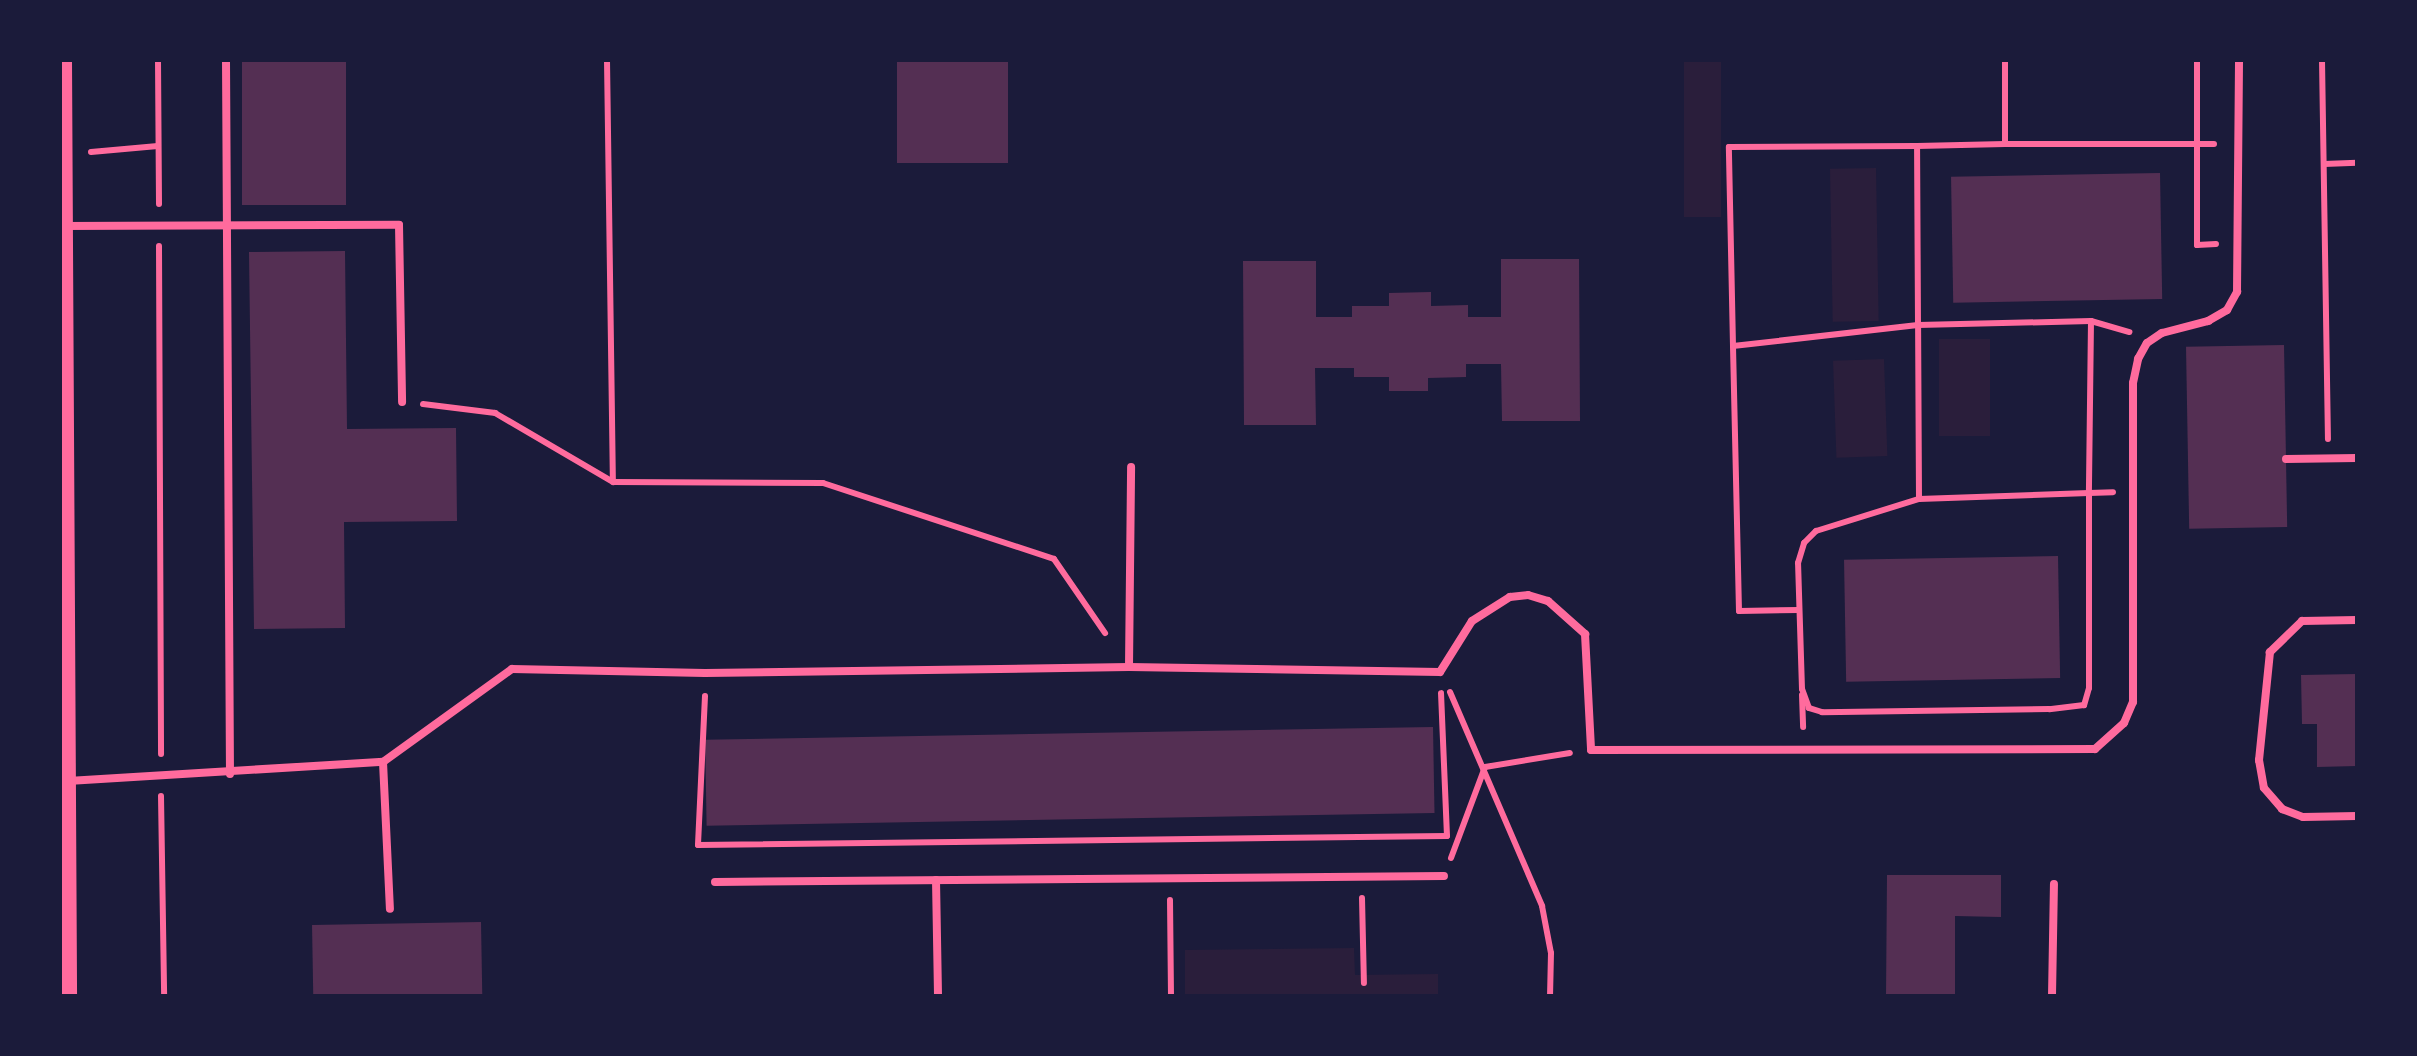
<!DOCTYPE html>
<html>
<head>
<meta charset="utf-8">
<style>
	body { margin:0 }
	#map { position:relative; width:2417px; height:1056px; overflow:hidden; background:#1b1b3a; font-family:Roboto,sans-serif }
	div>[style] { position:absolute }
	.green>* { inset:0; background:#2a1e3b; transform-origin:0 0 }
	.building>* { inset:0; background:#542f53; transform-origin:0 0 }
	.path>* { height:6px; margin:-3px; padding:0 3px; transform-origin:3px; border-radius:3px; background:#ff6b9d }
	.service>* { height:8px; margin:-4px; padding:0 4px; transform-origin:4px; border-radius:4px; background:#ff6b9d }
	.tertiary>* { height:18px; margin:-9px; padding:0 9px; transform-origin:9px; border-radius:9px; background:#ff6b9d }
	span { translate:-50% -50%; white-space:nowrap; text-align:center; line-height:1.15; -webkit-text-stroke:9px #1b1b3a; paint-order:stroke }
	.frame { position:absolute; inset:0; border:62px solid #1b1b3a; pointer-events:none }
</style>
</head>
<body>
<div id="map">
	<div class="green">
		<i style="left:1684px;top:60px;width:37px;height:157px"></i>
		<i style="left:1876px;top:168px;width:153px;height:46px;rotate:89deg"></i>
		<i style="left:1939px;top:339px;width:51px;height:97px"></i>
		<i style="left:1884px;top:359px;width:97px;height:51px;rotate:88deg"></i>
		<i style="clip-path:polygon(1354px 948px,1355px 975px,1438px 974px,1438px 996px,1185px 996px,1185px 950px)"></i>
	</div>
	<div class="building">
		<i style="left:242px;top:60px;width:104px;height:145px"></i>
		<i style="left:897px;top:60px;width:111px;height:103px"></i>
		<i style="left:2160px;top:173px;width:126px;height:209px;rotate:89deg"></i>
		<i style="clip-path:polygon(345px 251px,347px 429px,456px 428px,457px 521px,344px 522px,345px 628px,254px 629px,249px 252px)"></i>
		<i style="clip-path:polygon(1501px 259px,1579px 259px,1580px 421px,1502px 421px,1501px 364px,1466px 364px,1466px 377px,1428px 378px,1428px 391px,1389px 391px,1389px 377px,1354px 377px,1354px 368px,1315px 368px,1316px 425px,1244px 425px,1243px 261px,1316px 261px,1316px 317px,1352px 317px,1352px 306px,1389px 306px,1389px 293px,1431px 292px,1431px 306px,1468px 305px,1468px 317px,1501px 317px)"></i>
		<i style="left:2284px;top:345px;width:182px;height:98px;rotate:89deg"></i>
		<i style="left:2058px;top:556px;width:122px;height:214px;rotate:89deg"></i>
		<i style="clip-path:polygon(2357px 674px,2357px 766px,2317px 767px,2317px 724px,2302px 724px,2301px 675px)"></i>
		<i style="left:1433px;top:727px;width:86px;height:728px;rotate:89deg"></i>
		<i style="clip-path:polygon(1887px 875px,2001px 875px,2001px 917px,1955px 916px,1955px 996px,1886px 996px)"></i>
		<i style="left:481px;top:922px;width:74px;height:169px;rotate:89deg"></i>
	</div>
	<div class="path">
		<i style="left:158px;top:60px;width:144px;rotate:89.6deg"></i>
		<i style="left:607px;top:60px;width:420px;rotate:89.2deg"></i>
		<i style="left:2005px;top:60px;width:84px;rotate:90deg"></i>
		<i style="left:2005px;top:144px;width:209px"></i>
		<i style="left:2197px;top:60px;width:185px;rotate:90deg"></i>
		<i style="left:2197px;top:245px;width:19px;rotate:-3deg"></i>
		<i style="left:2322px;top:60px;width:379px;rotate:89.1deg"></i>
		<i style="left:91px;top:152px;width:67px;rotate:-5.1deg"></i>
		<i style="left:2324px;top:164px;width:33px;rotate:-2deg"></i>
		<i style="left:159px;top:246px;width:508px;rotate:89.77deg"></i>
		<i style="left:2091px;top:321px;width:172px;rotate:90.7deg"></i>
		<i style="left:2089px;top:493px;width:195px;rotate:90deg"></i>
		<i style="left:2089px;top:688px;width:18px;rotate:106deg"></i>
		<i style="left:2084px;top:705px;width:35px;rotate:173deg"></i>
		<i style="left:2049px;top:709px;width:227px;rotate:179.2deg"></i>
		<i style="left:1822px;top:712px;width:14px;rotate:-163deg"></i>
		<i style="left:1809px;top:708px;width:20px;rotate:-110deg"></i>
		<i style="left:1802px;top:689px;width:126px;rotate:-91.8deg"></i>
		<i style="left:1798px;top:563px;width:21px;rotate:-73deg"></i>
		<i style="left:1804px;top:543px;width:17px;rotate:-45deg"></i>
		<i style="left:1816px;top:531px;width:108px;rotate:-17.3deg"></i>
		<i style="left:1919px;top:499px;width:170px;rotate:-2deg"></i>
		<i style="left:2089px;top:493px;width:24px;rotate:-2deg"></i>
		<i style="left:1733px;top:346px;width:199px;rotate:-91.2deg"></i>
		<i style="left:1729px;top:147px;width:188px;rotate:-0.3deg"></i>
		<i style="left:423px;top:404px;width:73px;rotate:7.1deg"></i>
		<i style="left:495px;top:413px;width:137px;rotate:30.3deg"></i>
		<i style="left:613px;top:482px;width:210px;rotate:0.3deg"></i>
		<i style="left:823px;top:483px;width:243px;rotate:18.2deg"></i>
		<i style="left:1054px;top:559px;width:90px;rotate:55.4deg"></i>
		<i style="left:1919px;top:499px;width:174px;rotate:-90.3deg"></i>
		<i style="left:1918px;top:325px;width:173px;rotate:-1.3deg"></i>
		<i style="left:2091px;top:321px;width:40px;rotate:16deg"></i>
		<i style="left:1799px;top:610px;width:60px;rotate:179deg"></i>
		<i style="left:1739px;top:611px;width:265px;rotate:-91.3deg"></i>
		<i style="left:1733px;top:346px;width:186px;rotate:-6.5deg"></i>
		<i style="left:1918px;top:325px;width:179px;rotate:-90.3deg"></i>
		<i style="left:1917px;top:146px;width:88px;rotate:-1.3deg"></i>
		<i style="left:1450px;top:692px;width:233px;rotate:66.7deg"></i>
		<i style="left:1542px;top:906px;width:48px;rotate:79.2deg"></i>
		<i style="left:1551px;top:953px;width:43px;rotate:91.3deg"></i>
		<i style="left:1802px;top:695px;width:32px;rotate:88deg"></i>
		<i style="left:705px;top:696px;width:149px;rotate:92.7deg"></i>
		<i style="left:698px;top:845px;width:749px;rotate:-0.69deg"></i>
		<i style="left:1447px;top:836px;width:143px;rotate:-92.4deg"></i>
		<i style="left:161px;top:796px;width:200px;rotate:89.1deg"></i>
		<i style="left:1451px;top:858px;width:97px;rotate:-69.5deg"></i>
		<i style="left:1485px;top:767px;width:86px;rotate:-9.4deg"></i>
		<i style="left:1362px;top:898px;width:85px;rotate:88.7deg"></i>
		<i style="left:1170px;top:900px;width:96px;rotate:89.4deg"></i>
	</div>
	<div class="service">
		<i style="left:226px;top:60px;width:714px;rotate:89.68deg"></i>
		<i style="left:63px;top:226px;width:336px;rotate:-0.2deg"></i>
		<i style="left:399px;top:225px;width:177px;rotate:89deg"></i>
		<i style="left:2286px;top:459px;width:71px;rotate:-0.8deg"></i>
		<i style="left:2357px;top:620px;width:55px;rotate:179deg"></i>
		<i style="left:2302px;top:621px;width:45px;rotate:135.9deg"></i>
		<i style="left:2270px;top:652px;width:109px;rotate:95.8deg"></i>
		<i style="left:2259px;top:760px;width:28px;rotate:80deg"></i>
		<i style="left:2264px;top:788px;width:28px;rotate:49deg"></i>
		<i style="left:2282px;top:809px;width:22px;rotate:21deg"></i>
		<i style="left:2303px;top:817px;width:54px;rotate:-1.1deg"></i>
		<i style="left:1129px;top:667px;width:200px;rotate:-89.4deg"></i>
		<i style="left:383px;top:762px;width:147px;rotate:87.3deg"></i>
		<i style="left:68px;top:781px;width:316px;rotate:-3.5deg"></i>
		<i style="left:383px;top:762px;width:159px;rotate:-35.8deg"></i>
		<i style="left:512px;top:669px;width:193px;rotate:1.2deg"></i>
		<i style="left:705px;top:673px;width:424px;rotate:-0.8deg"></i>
		<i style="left:1129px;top:667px;width:311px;rotate:0.9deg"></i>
		<i style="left:1440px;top:672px;width:60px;rotate:-57.9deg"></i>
		<i style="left:1472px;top:621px;width:45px;rotate:-32.3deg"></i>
		<i style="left:1510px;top:597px;width:18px;rotate:-6deg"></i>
		<i style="left:1528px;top:595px;width:21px;rotate:17deg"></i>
		<i style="left:1548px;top:601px;width:50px;rotate:41.7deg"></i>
		<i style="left:1585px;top:634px;width:116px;rotate:87deg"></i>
		<i style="left:1591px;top:750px;width:504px;rotate:-0.11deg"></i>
		<i style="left:2095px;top:749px;width:39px;rotate:-42deg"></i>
		<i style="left:2124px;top:723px;width:23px;rotate:-67deg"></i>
		<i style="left:2133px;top:702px;width:319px;rotate:-90deg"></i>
		<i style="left:2133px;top:383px;width:25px;rotate:-78deg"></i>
		<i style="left:2138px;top:359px;width:18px;rotate:-61deg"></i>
		<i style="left:2147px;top:343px;width:18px;rotate:-34deg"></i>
		<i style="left:2162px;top:333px;width:48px;rotate:-14.6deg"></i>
		<i style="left:2208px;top:321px;width:22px;rotate:-30deg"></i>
		<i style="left:2227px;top:310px;width:21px;rotate:-61deg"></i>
		<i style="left:2237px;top:292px;width:232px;rotate:-89.5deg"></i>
		<i style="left:936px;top:880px;width:116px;rotate:89deg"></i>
		<i style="left:715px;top:882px;width:729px;rotate:-0.47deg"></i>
		<i style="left:2052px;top:996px;width:112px;rotate:-89deg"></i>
	</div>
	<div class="tertiary">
		<i style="left:63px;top:60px;width:936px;rotate:89.69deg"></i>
	</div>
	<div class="frame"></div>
</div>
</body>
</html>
